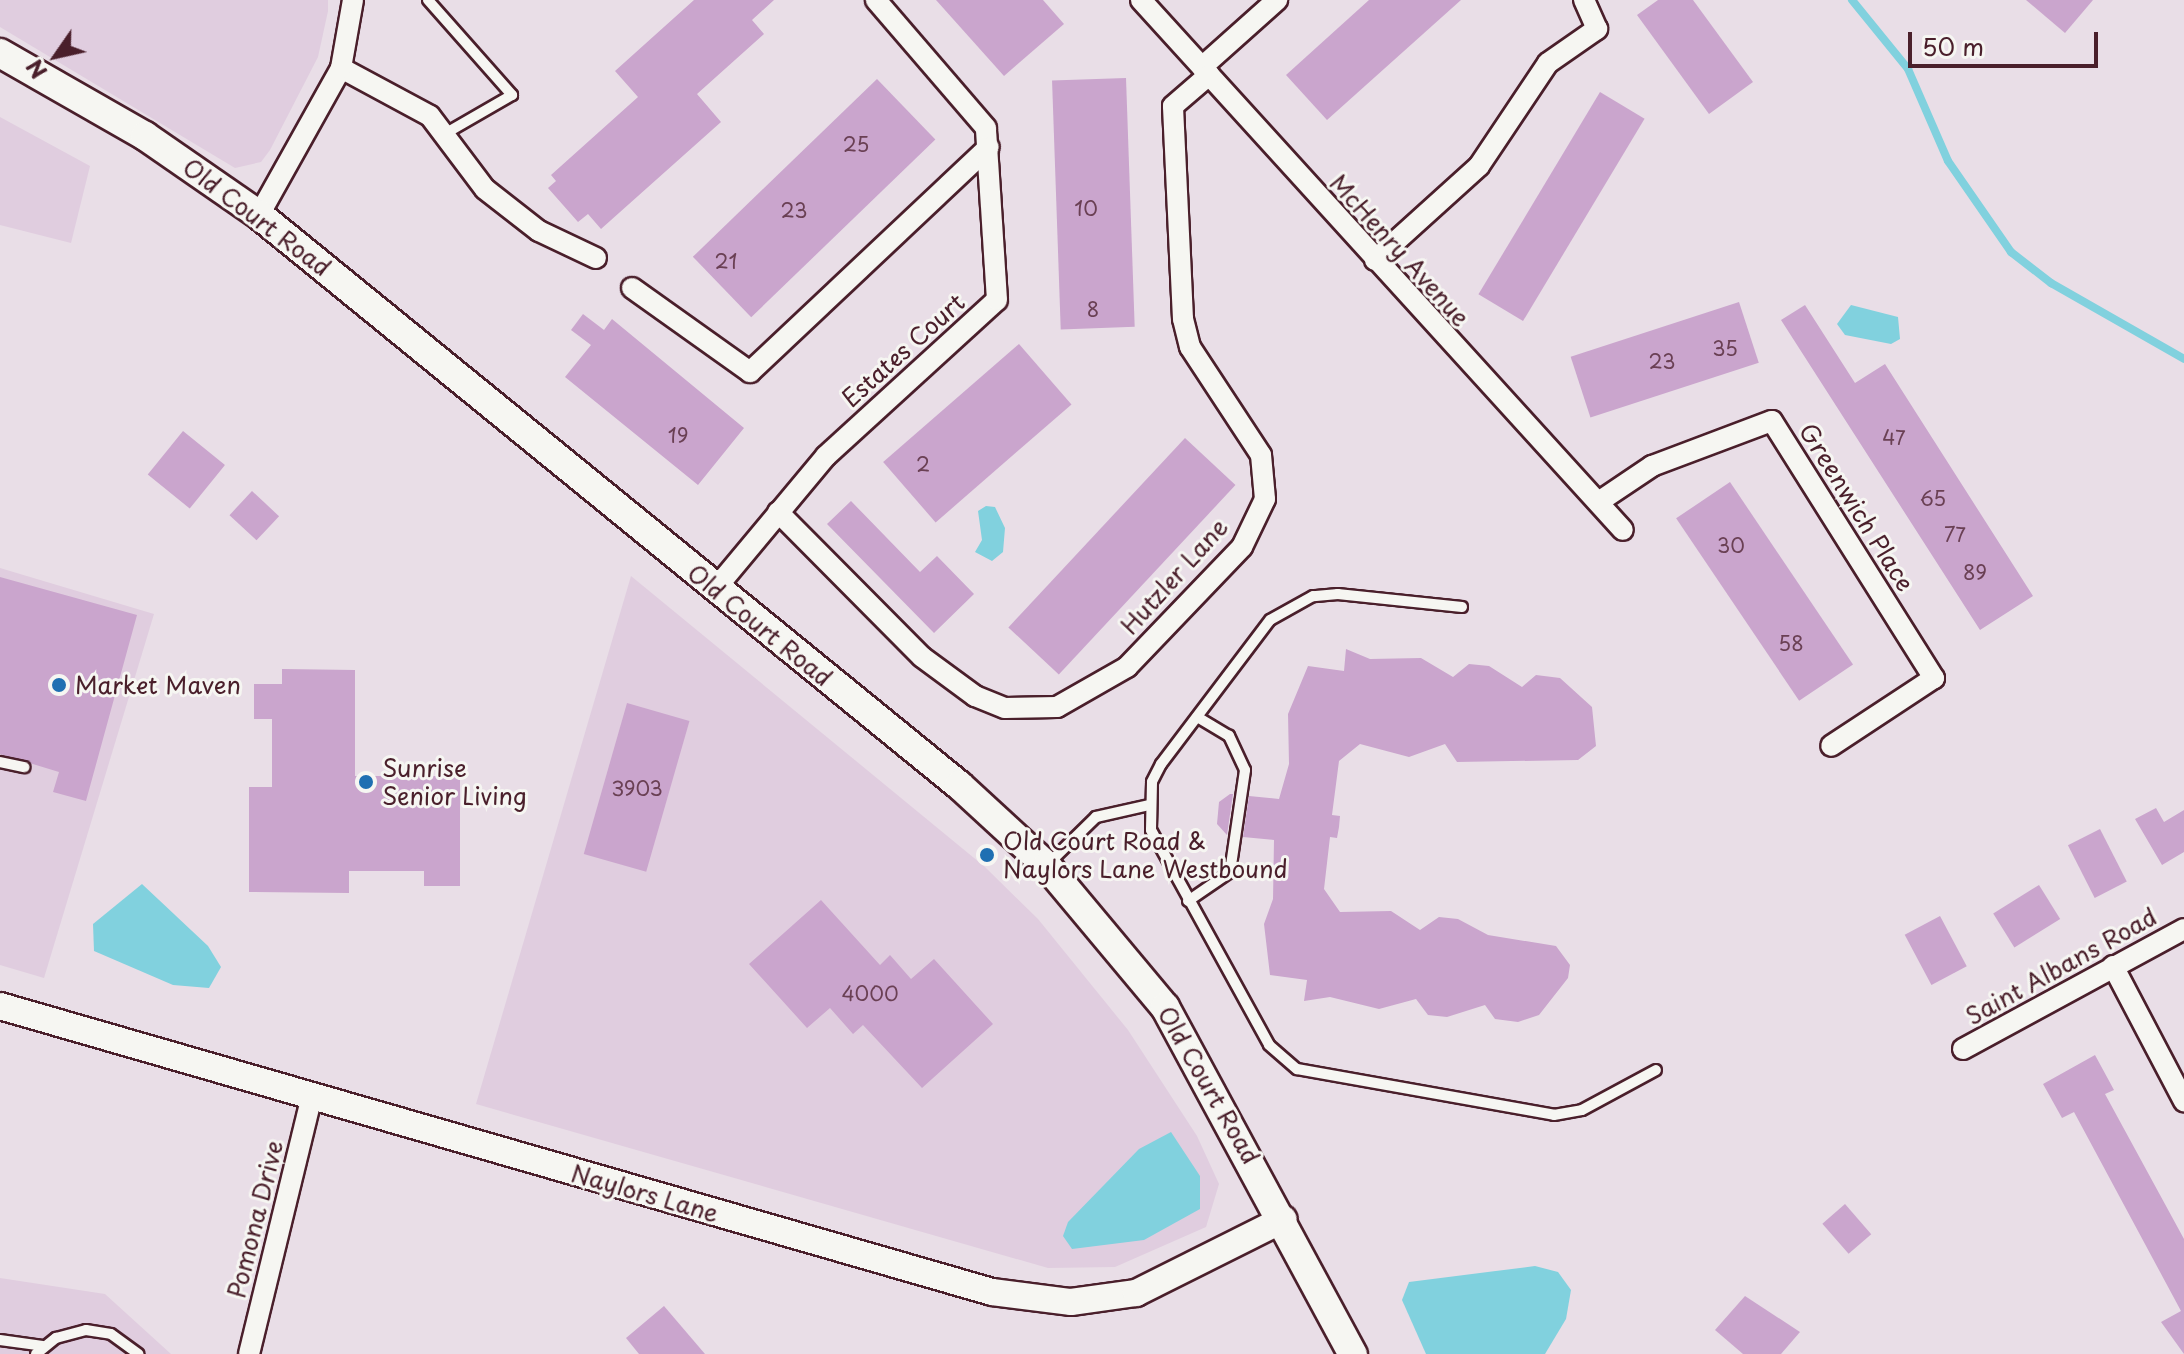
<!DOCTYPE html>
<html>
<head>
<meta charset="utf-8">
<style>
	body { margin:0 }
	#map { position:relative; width:2184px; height:1354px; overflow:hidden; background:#e9dee7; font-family:"Playpen Sans",sans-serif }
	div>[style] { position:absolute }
	.built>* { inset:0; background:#e0cddf }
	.water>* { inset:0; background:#81d1de }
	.stream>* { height:8px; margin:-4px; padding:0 4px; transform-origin:4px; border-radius:4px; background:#81d1de }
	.building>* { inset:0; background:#caa5cd; transform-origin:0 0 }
	.roads { filter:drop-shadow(2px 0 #4a1f2b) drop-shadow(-2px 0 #4a1f2b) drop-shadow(0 2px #4a1f2b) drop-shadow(0 -2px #4a1f2b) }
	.service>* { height:10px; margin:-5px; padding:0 5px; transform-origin:5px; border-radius:5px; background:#f6f6f2 }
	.minor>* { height:20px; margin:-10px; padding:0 10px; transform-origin:10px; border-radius:10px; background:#f6f6f2 }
	.tertiary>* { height:26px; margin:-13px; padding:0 13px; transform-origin:13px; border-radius:13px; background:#f6f6f2 }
	.secondary>* { height:28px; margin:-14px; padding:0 14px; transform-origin:14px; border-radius:14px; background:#f6f6f2 }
	.dots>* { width:22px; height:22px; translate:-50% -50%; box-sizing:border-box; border:4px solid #f6f6f2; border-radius:50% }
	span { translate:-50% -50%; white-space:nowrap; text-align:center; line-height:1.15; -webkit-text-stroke:6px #f6f6f2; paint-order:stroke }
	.number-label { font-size:20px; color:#6a4054 }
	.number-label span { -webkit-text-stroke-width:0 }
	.street-label { font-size:24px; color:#4a1f2b }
	.poi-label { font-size:24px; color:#4a1f2b }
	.left { translate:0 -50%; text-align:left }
	.north { position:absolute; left:16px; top:16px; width:80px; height:80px; -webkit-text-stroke:6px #f6f6f2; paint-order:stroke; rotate:236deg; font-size:22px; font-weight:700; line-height:32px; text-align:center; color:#4a1f2b }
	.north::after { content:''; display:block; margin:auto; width:28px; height:36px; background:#4a1f2b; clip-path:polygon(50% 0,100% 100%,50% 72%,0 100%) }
	.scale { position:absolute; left:1908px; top:32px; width:190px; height:36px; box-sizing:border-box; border:4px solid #4a1f2b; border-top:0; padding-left:10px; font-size:24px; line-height:28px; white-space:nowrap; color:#4a1f2b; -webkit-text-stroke:6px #f6f6f2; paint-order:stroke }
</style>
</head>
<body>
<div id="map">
	<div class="built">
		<i style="clip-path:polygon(0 0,328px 0,328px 11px,318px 57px,270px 150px,261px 162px,235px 168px,0 27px)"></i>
		<i style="clip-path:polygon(0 117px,90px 166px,71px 243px,0 225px)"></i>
		<i style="clip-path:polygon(0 568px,154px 614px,44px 978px,0 965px)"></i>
		<i style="clip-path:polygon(631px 576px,985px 867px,1038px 919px,1128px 1030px,1197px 1136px,1219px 1184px,1206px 1227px,1115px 1267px,1048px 1268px,476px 1104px)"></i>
		<i style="clip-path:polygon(0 1278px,105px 1294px,171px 1354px,0 1354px)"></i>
	</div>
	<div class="water">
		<i style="clip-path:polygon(1851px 305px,1898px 317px,1900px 339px,1891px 344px,1845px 335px,1837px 324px)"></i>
		<i style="clip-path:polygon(986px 506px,995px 507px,1005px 528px,1003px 552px,992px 561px,975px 552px,982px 540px,978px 511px)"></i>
		<i style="clip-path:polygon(142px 884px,208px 946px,221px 967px,209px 988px,173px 985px,94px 951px,93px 924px)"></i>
		<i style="clip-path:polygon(1171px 1132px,1200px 1176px,1200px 1209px,1144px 1240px,1072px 1249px,1063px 1236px,1068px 1222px,1139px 1149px)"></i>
		<i style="clip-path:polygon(1535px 1266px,1558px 1272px,1571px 1290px,1566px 1319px,1545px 1354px,1426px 1354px,1402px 1300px,1409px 1282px)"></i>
	</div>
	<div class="stream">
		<i style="left:1852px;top:0;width:89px;rotate:50.9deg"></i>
		<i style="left:1908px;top:69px;width:100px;rotate:66.5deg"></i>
		<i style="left:1948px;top:161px;width:111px;rotate:55.3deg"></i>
		<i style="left:2011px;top:252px;width:51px;rotate:37.8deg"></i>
		<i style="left:2051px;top:283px;width:153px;rotate:29.7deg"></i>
	</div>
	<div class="building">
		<i style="clip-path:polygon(694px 0,774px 0,752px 20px,764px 34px,697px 94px,721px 122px,601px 229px,588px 214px,578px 222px,548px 188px,556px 181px,551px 175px,638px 97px,615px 71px)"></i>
		<i style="clip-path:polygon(936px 0,1043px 0,1064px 24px,1004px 76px)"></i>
		<i style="clip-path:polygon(1369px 0,1461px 0,1327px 120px,1286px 75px)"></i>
		<i style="clip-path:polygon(1658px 0,1693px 0,1753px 82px,1709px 114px,1637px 15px)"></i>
		<i style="clip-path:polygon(2026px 0,2093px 0,2065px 33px)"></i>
		<i style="left:1126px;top:78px;width:249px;height:74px;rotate:88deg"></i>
		<i style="left:877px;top:79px;width:84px;height:256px;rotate:46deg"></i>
		<i style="left:1600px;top:92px;width:52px;height:236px;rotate:31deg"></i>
		<i style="left:1739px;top:302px;width:64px;height:177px;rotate:72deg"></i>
		<i style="clip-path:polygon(1805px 305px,1855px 383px,1885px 364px,2033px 596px,1980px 630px,1781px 320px)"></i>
		<i style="clip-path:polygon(583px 314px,604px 330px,612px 319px,744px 428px,698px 485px,565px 377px,591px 345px,571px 330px)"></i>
		<i style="left:1019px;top:344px;width:80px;height:180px;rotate:49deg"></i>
		<i style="left:183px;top:431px;width:54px;height:56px;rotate:39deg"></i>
		<i style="left:1185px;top:438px;width:69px;height:259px;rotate:43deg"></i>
		<i style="left:1730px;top:482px;width:220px;height:65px;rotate:56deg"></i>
		<i style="left:252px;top:491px;width:37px;height:33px;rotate:43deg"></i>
		<i style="clip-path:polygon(851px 501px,920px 572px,937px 556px,974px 594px,934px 633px,827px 524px)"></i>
		<i style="clip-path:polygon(0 577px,137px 615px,86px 801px,53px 792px,59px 772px,0 754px)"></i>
		<i style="clip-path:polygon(1346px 649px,1370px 659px,1421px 658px,1453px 677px,1469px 664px,1489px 666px,1522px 687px,1536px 675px,1560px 678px,1592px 707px,1596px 746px,1578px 760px,1457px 762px,1445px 744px,1409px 757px,1360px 744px,1339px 761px,1332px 815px,1340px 816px,1339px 827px,1337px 838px,1330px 837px,1324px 889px,1340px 912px,1391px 911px,1420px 930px,1439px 917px,1458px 919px,1488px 935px,1556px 946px,1570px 965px,1568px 978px,1539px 1015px,1518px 1022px,1495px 1019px,1485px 1005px,1447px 1017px,1428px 1015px,1416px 999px,1379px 1009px,1330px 997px,1304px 1001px,1307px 980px,1270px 975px,1264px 924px,1273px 899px,1274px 840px,1243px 837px,1249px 796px,1279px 799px,1289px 764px,1288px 714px,1308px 666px,1344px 671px)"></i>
		<i style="clip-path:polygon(282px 669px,355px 670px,355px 776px,460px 776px,460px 886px,424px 886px,424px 871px,349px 871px,349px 893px,249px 892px,249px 787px,272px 787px,272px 719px,254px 719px,254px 684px,282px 684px)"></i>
		<i style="left:627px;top:703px;width:65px;height:157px;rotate:16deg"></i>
		<i style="clip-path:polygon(1230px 794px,1233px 794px,1227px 835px,1217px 824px,1219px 802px)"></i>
		<i style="clip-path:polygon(2156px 808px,2164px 822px,2184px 810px,2184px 852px,2162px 865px,2135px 819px)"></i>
		<i style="left:2100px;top:829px;width:59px;height:36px;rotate:63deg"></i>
		<i style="left:2039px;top:885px;width:40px;height:54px;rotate:58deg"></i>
		<i style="clip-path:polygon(821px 900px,880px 965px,890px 955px,911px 979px,934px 959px,993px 1024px,922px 1088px,863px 1025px,853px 1034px,830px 1008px,807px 1028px,749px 964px)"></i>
		<i style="left:1940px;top:916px;width:57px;height:40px;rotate:62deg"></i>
		<i style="clip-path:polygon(2095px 1055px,2114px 1090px,2105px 1094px,2184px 1239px,2184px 1354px,2161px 1322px,2181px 1311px,2074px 1112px,2062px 1118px,2043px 1084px)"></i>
		<i style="left:1845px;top:1204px;width:40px;height:30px;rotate:49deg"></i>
		<i style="clip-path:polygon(1745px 1296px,1800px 1332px,1781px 1354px,1743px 1354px,1715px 1330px)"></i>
		<i style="clip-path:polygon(664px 1306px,705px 1354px,639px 1354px,626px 1338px)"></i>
	</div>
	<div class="roads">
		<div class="service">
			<i style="left:428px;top:0;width:127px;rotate:48.5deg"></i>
			<i style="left:512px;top:95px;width:74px;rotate:150deg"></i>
			<i style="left:1462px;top:607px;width:125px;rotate:-174deg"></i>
			<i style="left:1338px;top:594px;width:25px;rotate:175deg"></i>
			<i style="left:1313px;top:596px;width:49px;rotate:150.8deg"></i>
			<i style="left:1270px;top:620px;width:181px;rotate:127.1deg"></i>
			<i style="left:1161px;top:764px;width:20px;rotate:117deg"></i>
			<i style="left:1152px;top:782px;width:48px;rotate:91.2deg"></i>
			<i style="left:1151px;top:830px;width:245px;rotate:61.2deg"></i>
			<i style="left:1269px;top:1045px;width:37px;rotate:41deg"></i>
			<i style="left:1297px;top:1069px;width:261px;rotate:10.1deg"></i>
			<i style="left:1554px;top:1115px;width:28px;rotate:-10deg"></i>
			<i style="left:1582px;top:1110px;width:84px;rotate:-28.4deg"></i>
			<i style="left:0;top:762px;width:25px;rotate:12deg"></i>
			<i style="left:1048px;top:864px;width:67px;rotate:-44.4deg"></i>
			<i style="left:1096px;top:817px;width:54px;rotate:-12.8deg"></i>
			<i style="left:1188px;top:901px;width:51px;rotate:-34.6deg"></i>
			<i style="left:1230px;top:872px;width:103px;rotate:-81.6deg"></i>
			<i style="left:1245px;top:770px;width:38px;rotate:-115deg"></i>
			<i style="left:1229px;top:736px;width:37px;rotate:-149deg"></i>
			<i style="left:0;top:1340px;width:43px;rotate:7.9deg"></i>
			<i style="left:36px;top:1354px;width:26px;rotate:-39deg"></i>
			<i style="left:56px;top:1338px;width:31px;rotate:-15deg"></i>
			<i style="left:86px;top:1330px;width:25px;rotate:9deg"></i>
			<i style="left:111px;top:1334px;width:34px;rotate:36deg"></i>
		</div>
		<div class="minor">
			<i style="left:1141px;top:0;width:716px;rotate:47.72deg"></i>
			<i style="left:1202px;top:67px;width:101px;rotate:-41.8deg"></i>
			<i style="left:341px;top:68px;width:101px;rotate:28.3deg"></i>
			<i style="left:430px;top:116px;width:91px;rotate:53deg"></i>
			<i style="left:485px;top:189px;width:68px;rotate:37.9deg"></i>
			<i style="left:539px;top:231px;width:63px;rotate:25.3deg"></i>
			<i style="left:259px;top:215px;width:168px;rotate:-60.8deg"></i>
			<i style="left:341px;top:68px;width:69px;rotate:-80deg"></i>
			<i style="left:1375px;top:260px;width:140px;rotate:-42.1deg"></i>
			<i style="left:1479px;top:166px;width:124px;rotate:-56.2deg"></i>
			<i style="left:1548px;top:63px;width:60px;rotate:-34.8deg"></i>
			<i style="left:1597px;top:29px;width:32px;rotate:-114deg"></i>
			<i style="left:632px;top:288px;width:145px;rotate:35.4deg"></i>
			<i style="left:750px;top:372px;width:328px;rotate:-43.3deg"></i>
			<i style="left:1600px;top:501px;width:63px;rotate:-33.9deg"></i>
			<i style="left:1652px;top:466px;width:128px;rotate:-20.6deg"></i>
			<i style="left:1772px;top:421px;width:304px;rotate:57.8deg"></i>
			<i style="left:1934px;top:678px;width:123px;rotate:146.6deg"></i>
			<i style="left:778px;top:512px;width:204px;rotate:45.2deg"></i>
			<i style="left:922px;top:657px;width:66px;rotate:36.3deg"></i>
			<i style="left:975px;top:696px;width:32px;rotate:22deg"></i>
			<i style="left:1005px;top:708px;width:52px;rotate:-1.1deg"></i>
			<i style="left:1057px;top:707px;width:81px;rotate:-29.7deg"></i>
			<i style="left:1127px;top:667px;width:166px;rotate:-46.2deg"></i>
			<i style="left:1242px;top:547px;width:53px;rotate:-64.4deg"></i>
			<i style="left:1265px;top:499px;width:44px;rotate:-95.2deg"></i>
			<i style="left:1261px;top:455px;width:129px;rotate:-123.3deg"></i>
			<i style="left:1190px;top:347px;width:29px;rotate:-104deg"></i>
			<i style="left:1183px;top:319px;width:213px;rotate:-92.7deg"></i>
			<i style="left:1173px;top:106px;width:48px;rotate:-40.7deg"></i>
			<i style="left:716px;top:588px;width:172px;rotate:-50.2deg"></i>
			<i style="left:826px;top:456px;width:231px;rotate:-42.4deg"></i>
			<i style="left:997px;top:300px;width:172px;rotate:-93.7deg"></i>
			<i style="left:986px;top:128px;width:169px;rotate:-130.7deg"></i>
			<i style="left:2113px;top:966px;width:153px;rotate:62.3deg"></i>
			<i style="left:1963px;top:1049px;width:251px;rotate:-28.5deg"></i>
			<i style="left:249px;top:1354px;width:266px;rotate:-76.3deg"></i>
		</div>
		<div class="tertiary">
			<i style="left:0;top:1006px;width:1032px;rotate:16.08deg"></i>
			<i style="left:992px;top:1292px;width:80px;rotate:7.2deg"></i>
			<i style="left:1071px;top:1302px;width:66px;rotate:-7.9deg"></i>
			<i style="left:1136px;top:1293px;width:165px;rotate:-26.6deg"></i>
		</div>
		<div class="secondary">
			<i style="left:0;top:53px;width:167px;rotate:29.8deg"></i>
			<i style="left:145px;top:136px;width:139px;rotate:34.7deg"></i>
			<i style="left:259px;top:215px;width:903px;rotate:39.16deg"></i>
			<i style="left:959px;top:785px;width:120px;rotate:42.6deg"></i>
			<i style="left:1047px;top:866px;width:184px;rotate:50.1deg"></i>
			<i style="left:1165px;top:1007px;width:395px;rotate:61.6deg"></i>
		</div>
	</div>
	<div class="dots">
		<i style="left:59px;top:685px;background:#1f6fb2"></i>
		<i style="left:366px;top:782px;background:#1f6fb2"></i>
		<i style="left:987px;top:855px;background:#1f6fb2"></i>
	</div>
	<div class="number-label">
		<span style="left:856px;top:144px">25</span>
		<span style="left:1086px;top:208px">10</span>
		<span style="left:794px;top:210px">23</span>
		<span style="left:726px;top:261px">21</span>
		<span style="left:1093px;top:309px">8</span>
		<span style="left:1725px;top:348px">35</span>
		<span style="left:1662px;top:361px">23</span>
		<span style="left:678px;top:435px">19</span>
		<span style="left:1894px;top:437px">47</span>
		<span style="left:923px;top:464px">2</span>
		<span style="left:1933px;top:498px">65</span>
		<span style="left:1955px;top:534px">77</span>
		<span style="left:1731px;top:545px">30</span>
		<span style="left:1975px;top:572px">89</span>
		<span style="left:1791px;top:643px">58</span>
		<span style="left:637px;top:788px">3903</span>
		<span style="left:870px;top:993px">4000</span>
	</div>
	<div class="street-label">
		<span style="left:257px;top:217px;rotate:37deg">Old Court Road</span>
		<span style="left:1400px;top:250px;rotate:48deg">McHenry Avenue</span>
		<span style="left:903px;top:350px;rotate:-42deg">Estates Court</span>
		<span style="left:1857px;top:507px;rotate:58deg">Greenwich Place</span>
		<span style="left:1174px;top:576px;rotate:-48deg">Hutzler Lane</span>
		<span style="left:760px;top:625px;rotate:39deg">Old Court Road</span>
		<span style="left:2061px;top:966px;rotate:-29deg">Saint Albans Road</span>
		<span style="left:1209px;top:1085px;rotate:60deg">Old Court Road</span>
		<span style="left:645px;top:1193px;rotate:16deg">Naylors Lane</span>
		<span style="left:255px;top:1219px;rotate:-76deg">Pomona Drive</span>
	</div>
	<div class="poi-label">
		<span class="left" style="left:75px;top:685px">Market Maven</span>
		<span class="left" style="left:382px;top:782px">Sunrise<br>Senior Living</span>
		<span class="left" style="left:1003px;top:855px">Old Court Road &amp;<br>Naylors Lane Westbound</span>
	</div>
	<div class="north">N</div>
	<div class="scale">50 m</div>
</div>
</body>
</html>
